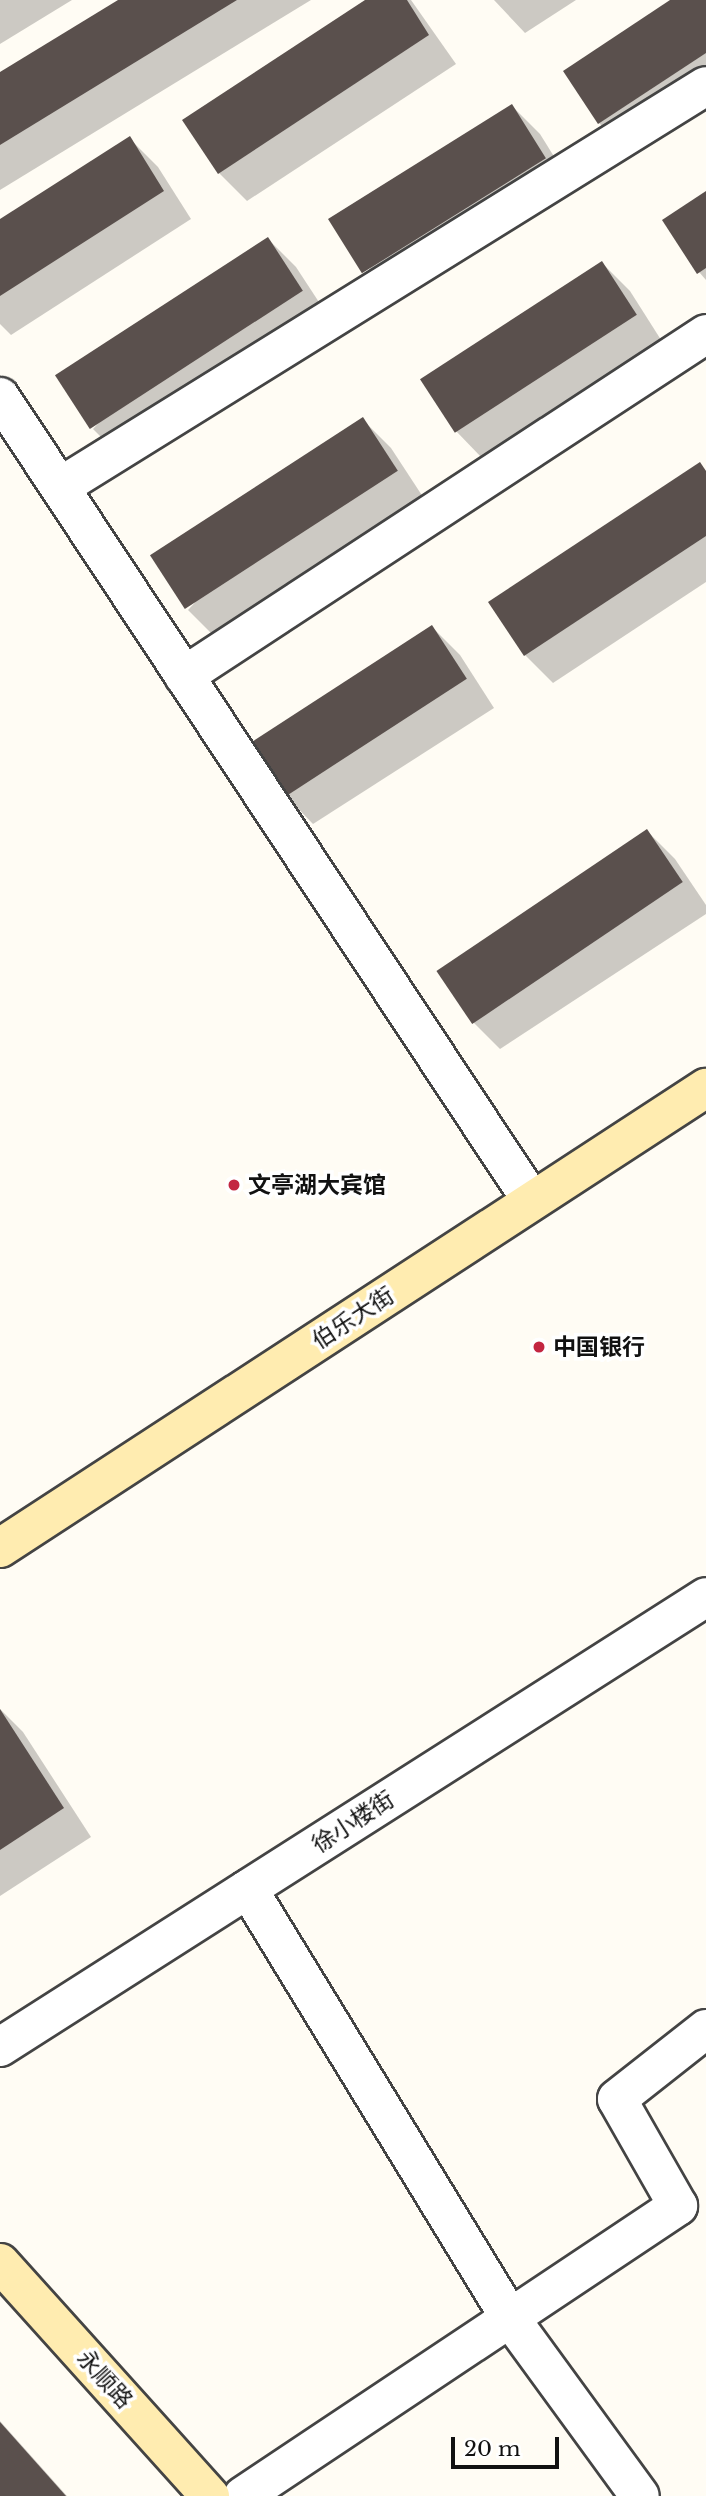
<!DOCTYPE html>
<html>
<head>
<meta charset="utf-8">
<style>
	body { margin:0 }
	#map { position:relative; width:706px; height:2496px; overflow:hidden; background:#fffcf4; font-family:"Libre Baskerville","Noto Sans SC",serif }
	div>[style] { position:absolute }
	.shadow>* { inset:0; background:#0003 }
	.building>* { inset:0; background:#5a504d; transform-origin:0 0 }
	.roads { filter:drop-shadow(2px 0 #444) drop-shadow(-2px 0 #444) drop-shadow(0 2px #444) drop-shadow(0 -2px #444) }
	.street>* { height:38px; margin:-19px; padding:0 19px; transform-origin:19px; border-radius:19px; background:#fff }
	.secondary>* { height:38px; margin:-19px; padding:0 19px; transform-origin:19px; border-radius:19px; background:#ffecb0 }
	.dots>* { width:19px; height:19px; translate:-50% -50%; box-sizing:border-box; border:4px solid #fff; border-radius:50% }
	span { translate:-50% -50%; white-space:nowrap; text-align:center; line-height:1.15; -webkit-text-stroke:7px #fff; paint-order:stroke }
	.poi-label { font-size:23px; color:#111; font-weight:700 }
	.left { translate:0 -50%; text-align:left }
	.street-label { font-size:23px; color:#111 }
	.scale { position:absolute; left:451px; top:2437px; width:108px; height:32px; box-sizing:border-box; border:4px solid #111; border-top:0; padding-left:9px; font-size:21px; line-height:24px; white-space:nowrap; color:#111; -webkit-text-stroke:5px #fff; paint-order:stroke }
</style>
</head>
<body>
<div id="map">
	<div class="shadow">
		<i style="clip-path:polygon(0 0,72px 0,0 44px)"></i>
		<i style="clip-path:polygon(121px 0,311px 0,0 190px,0 74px)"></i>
		<i style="clip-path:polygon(368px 0,411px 0,456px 64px,247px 201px,219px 173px)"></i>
		<i style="clip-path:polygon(494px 0,576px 0,525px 33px)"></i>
		<i style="clip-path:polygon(673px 0,706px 0,706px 99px,627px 151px,599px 123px)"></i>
		<i style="clip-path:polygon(512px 106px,540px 134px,573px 187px,393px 302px,365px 274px)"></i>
		<i style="clip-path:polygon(129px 138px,158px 167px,191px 219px,11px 335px,0 324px,0 222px)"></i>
		<i style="clip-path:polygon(706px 193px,706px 280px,699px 272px)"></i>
		<i style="clip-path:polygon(268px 239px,296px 267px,330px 319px,121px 457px,93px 429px)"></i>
		<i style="clip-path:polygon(602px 263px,630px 291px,663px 343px,483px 459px,455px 430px)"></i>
		<i style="clip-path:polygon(363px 420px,391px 448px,425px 500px,216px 638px,188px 610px)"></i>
		<i style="clip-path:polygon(700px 465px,706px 471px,706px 582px,553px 683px,525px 655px)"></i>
		<i style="clip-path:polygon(432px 627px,460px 655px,494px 708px,313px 824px,285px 795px)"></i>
		<i style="clip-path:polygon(647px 831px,675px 859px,706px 905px,706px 914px,500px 1049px,472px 1021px)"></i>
		<i style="clip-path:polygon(0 1709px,23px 1732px,91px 1837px,0 1896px)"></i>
		<i style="clip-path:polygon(0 2421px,67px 2496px,0 2496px)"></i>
	</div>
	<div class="building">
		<i style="clip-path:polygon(118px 0,237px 0,0 145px,0 72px)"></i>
		<i style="clip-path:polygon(365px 0,407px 0,429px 35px,218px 174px,182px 120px)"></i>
		<i style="clip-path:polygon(670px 0,706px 0,706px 53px,598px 124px,563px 71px)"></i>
		<i style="left:512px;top:104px;width:64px;height:217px;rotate:58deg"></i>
		<i style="clip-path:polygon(130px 136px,164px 191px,0 296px,0 219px)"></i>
		<i style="clip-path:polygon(706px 191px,706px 268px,697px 274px,662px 220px)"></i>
		<i style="left:268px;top:237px;width:64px;height:254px;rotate:57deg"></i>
		<i style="left:602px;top:261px;width:64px;height:217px;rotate:57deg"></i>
		<i style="left:363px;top:417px;width:64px;height:254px;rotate:57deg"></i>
		<i style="clip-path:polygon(700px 462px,706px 471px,706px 536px,524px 656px,488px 602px)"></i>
		<i style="left:432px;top:625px;width:64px;height:218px;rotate:57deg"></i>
		<i style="left:647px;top:829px;width:64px;height:254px;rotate:56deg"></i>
		<i style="clip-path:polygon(0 1709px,64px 1808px,0 1850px)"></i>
		<i style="clip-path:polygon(0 2422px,66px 2496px,0 2496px)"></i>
	</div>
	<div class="roads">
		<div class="street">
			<i style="left:0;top:397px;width:964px;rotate:56.51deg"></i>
			<i style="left:60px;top:487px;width:760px;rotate:-31.83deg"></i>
			<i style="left:184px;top:676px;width:624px;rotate:-33.23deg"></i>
			<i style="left:248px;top:1889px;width:503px;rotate:58.59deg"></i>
			<i style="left:510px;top:2318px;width:220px;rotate:53.9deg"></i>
			<i style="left:0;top:2047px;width:837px;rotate:-32.51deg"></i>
			<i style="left:243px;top:2496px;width:523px;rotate:-33.69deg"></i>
			<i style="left:678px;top:2206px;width:123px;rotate:-119.7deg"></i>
			<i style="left:617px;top:2099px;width:113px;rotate:-38.2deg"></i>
		</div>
		<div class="secondary">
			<i style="left:0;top:1548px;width:843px;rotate:-33.09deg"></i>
			<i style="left:0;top:2263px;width:314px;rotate:48deg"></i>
		</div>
	</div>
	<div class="dots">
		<i style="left:234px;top:1185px;background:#c32641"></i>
		<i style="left:539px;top:1347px;background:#c32641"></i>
	</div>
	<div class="poi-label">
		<span class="left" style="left:248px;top:1185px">文亭湖大宾馆</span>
		<span class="left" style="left:553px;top:1347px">中国银行</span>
	</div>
	<div class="street-label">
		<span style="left:353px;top:1318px;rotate:-33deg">伯乐大街</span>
		<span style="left:353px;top:1822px;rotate:-33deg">徐小楼街</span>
		<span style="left:105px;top:2379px;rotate:48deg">永顺路</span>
	</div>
	<div class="scale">20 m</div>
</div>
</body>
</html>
